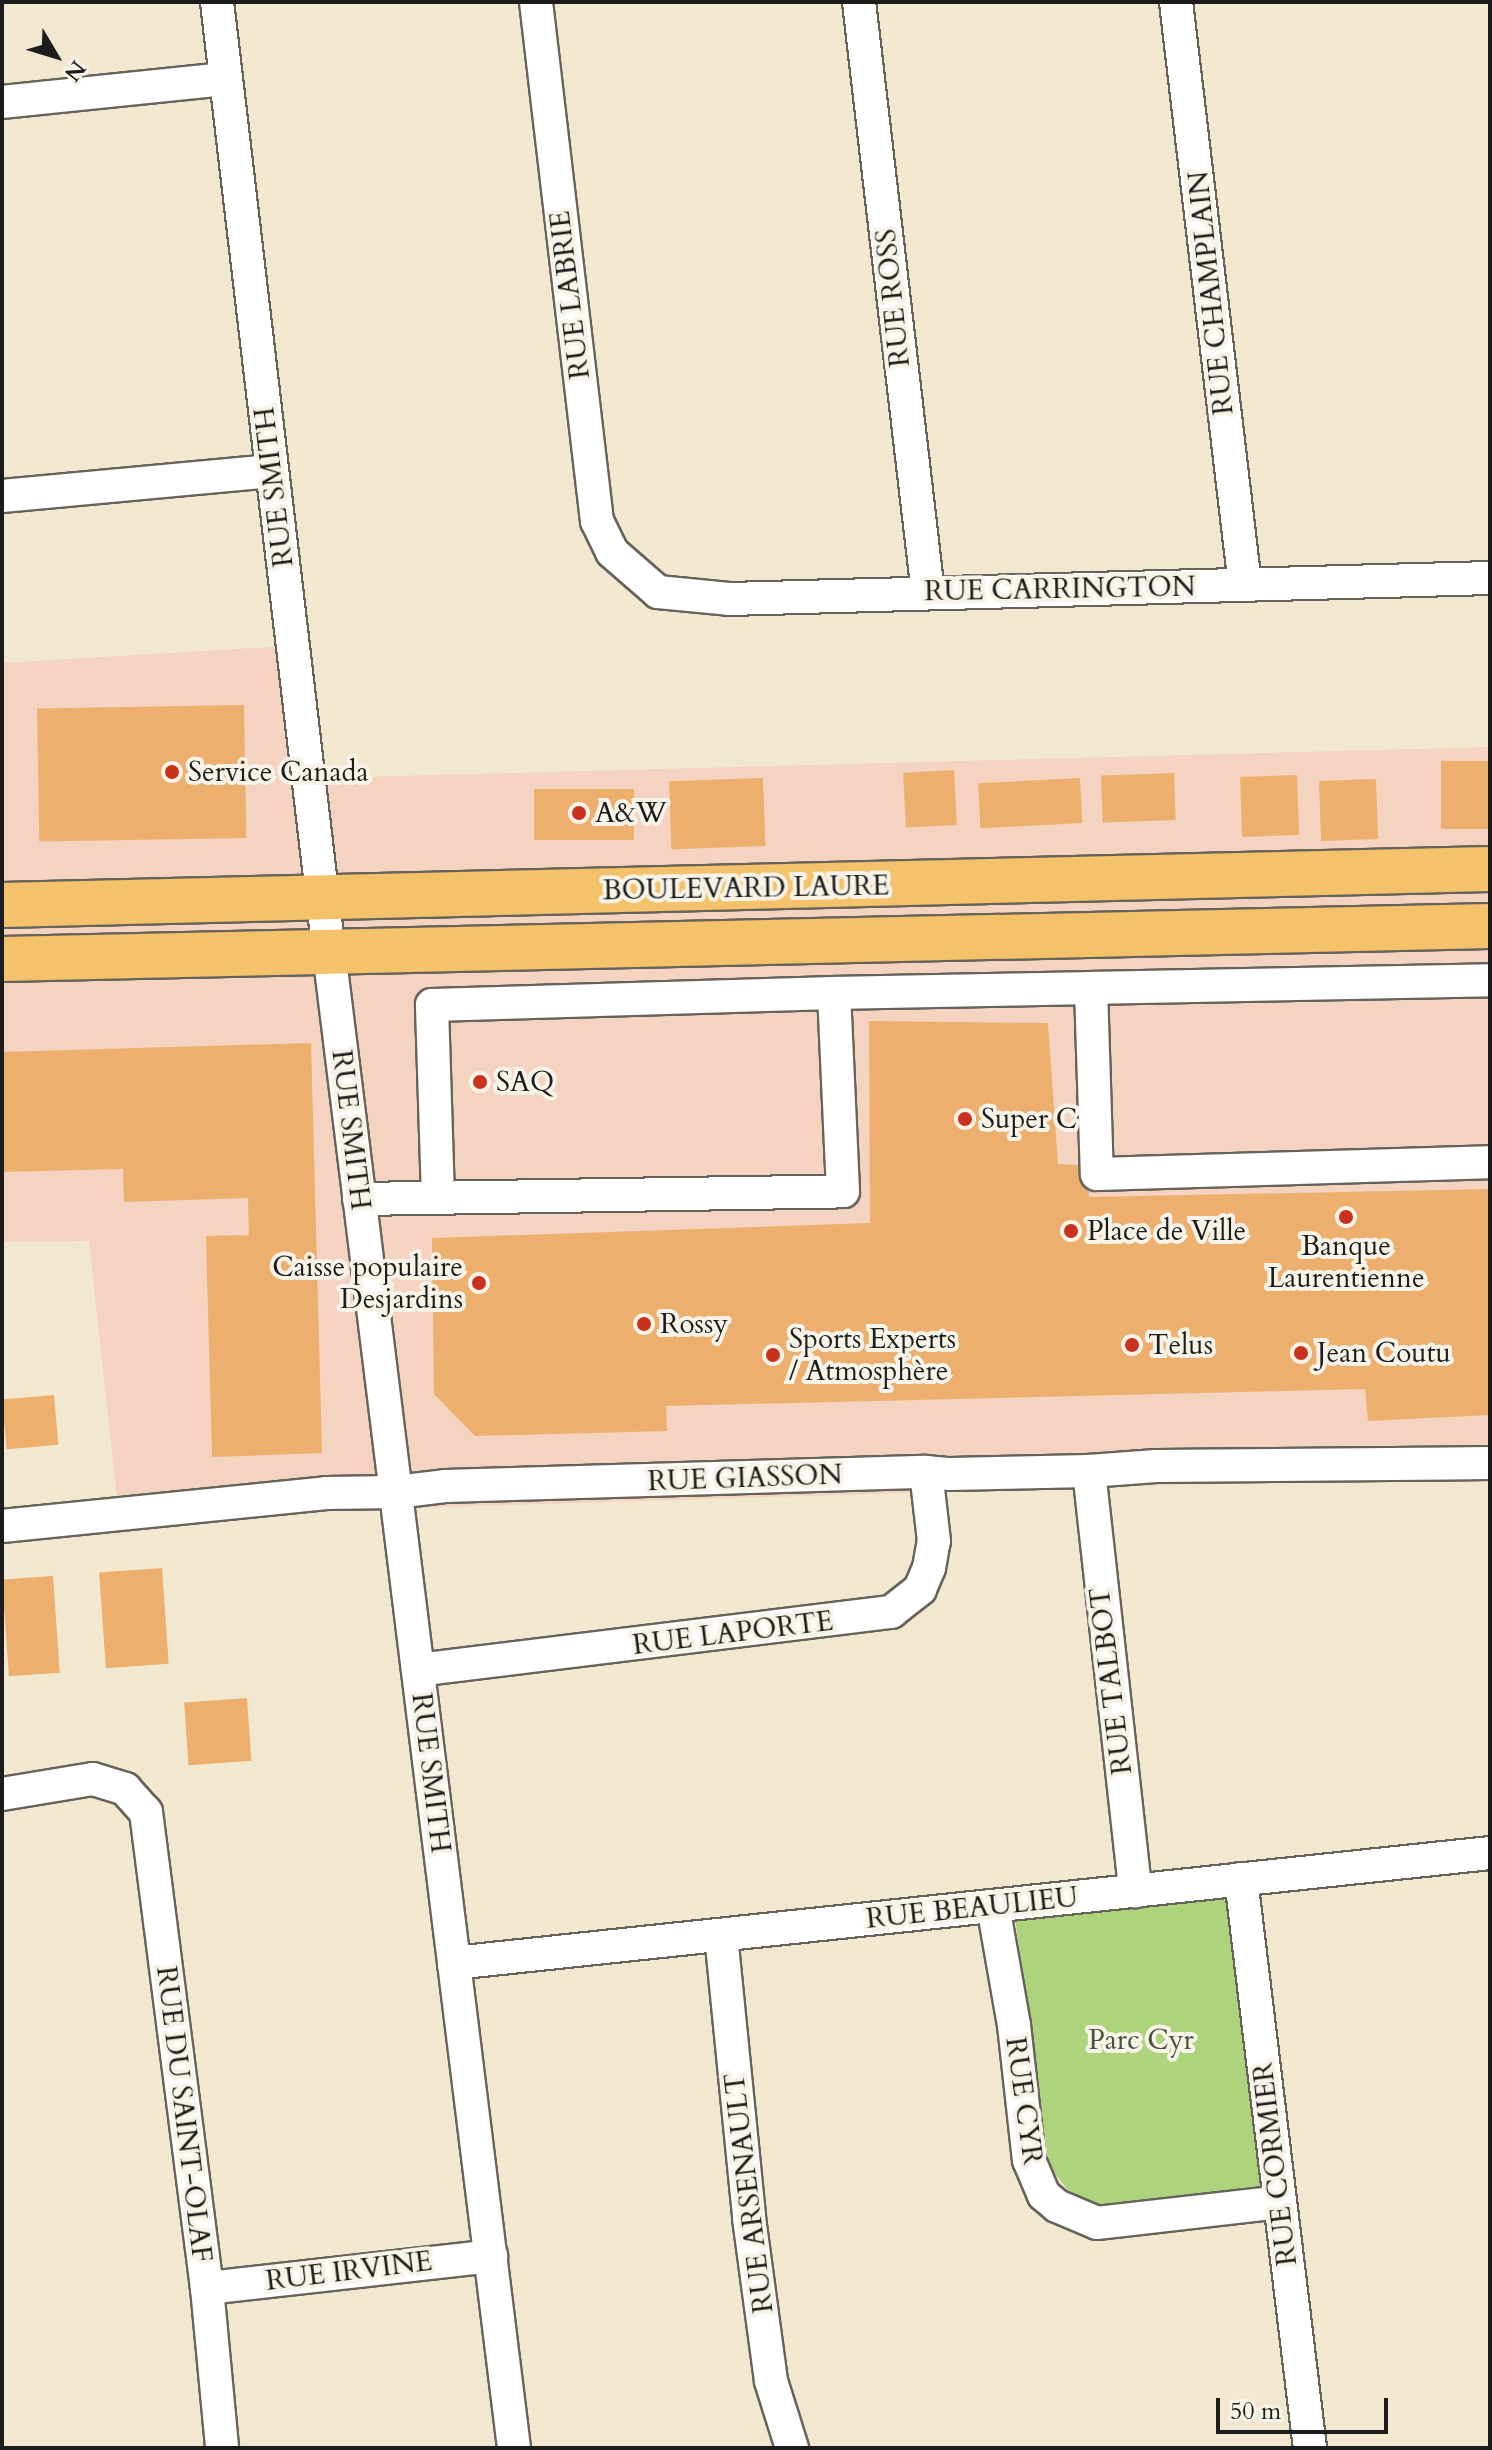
<!DOCTYPE html>
<html>
<head>
<meta charset="utf-8">
<style>
	body { margin:0 }
	#map { position:relative; width:1492px; height:2450px; overflow:hidden; background:#f1e8cf; font-family:Cardo,serif }
	div>[style] { position:absolute }
	.built>* { inset:0; background:#f4d3c1 }
	.green>* { inset:0; background:#aed37d }
	.building>* { inset:0; background:#edaf6d; transform-origin:0 0 }
	.roads { filter:drop-shadow(2px 0 #67635b) drop-shadow(-2px 0 #67635b) drop-shadow(0 2px #67635b) drop-shadow(0 -2px #67635b) }
	.minor>* { height:32px; margin:-16px; padding:0 16px; transform-origin:16px; border-radius:16px; background:#fff }
	.highway>* { height:44px; margin:-22px; padding:0 22px; transform-origin:22px; border-radius:22px; background:#f3c26a }
	.dots>* { width:22px; height:22px; translate:-50% -50%; box-sizing:border-box; border:4px solid #f7f3e8; border-radius:50% }
	span { translate:-50% -50%; white-space:nowrap; text-align:center; line-height:1.15; -webkit-text-stroke:8px #f7f3e8; paint-order:stroke }
	.street-label { font-size:28px; color:#1c1c1c }
	.poi-label { font-size:28px; color:#1c1c1c }
	.left { translate:0 -50%; text-align:left }
	.right { translate:-100% -50%; text-align:right }
	.park-label { font-size:28px; color:#485339 }
	.frame { position:absolute; inset:0; border:4px solid #1c1c1c; pointer-events:none }
	.north { position:absolute; left:16px; top:16px; width:80px; height:80px; -webkit-text-stroke:6px #f7f3e8; paint-order:stroke; rotate:128deg; font-size:22px; font-weight:700; line-height:32px; text-align:center; color:#1c1c1c }
	.north::after { content:''; display:block; margin:auto; width:28px; height:36px; background:#1c1c1c; clip-path:polygon(50% 0,100% 100%,50% 72%,0 100%) }
	.scale { position:absolute; left:1216px; top:2398px; width:172px; height:36px; box-sizing:border-box; border:4px solid #1c1c1c; border-top:0; padding-left:10px; font-size:24px; line-height:28px; white-space:nowrap; color:#1c1c1c; -webkit-text-stroke:6px #f7f3e8; paint-order:stroke }
</style>
</head>
<body>
<div id="map">
	<div class="built">
		<i style="clip-path:polygon(304px 645px,320px 778px,1490px 747px,1490px 1475px,119px 1517px,89px 1241px,2px 1242px,2px 663px)"></i>
	</div>
	<div class="green">
		<i style="clip-path:polygon(1231px 1892px,1269px 2191px,1121px 2211px,1091px 2203px,1067px 2189px,1049px 2166px,1015px 1918px)"></i>
	</div>
	<div class="building">
		<i style="left:244px;top:705px;width:133px;height:207px;rotate:89deg"></i>
		<i style="left:1490px;top:761px;width:68px;height:49px;rotate:90deg"></i>
		<i style="left:954px;top:770px;width:55px;height:51px;rotate:87deg"></i>
		<i style="left:1174px;top:773px;width:47px;height:73px;rotate:88deg"></i>
		<i style="left:1297px;top:775px;width:60px;height:57px;rotate:88deg"></i>
		<i style="left:763px;top:778px;width:68px;height:94px;rotate:88deg"></i>
		<i style="left:1080px;top:778px;width:45px;height:102px;rotate:87deg"></i>
		<i style="left:1376px;top:779px;width:60px;height:57px;rotate:88deg"></i>
		<i style="left:534px;top:789px;width:100px;height:51px"></i>
		<i style="clip-path:polygon(869px 1021px,1048px 1023px,1058px 1164px,1089px 1166px,1089px 1197px,1490px 1189px,1490px 1415px,1368px 1421px,1365px 1389px,666px 1406px,667px 1431px,475px 1436px,434px 1394px,432px 1238px,870px 1223px)"></i>
		<i style="clip-path:polygon(311px 1043px,322px 1453px,212px 1457px,206px 1236px,249px 1235px,248px 1198px,124px 1202px,123px 1169px,2px 1172px,2px 1052px)"></i>
		<i style="left:54px;top:1395px;width:50px;height:52px;rotate:85deg"></i>
		<i style="left:162px;top:1568px;width:96px;height:63px;rotate:86deg"></i>
		<i style="left:53px;top:1576px;width:97px;height:51px;rotate:86deg"></i>
		<i style="left:247px;top:1698px;width:63px;height:63px;rotate:86deg"></i>
	</div>
	<div class="roads">
		<div class="minor">
			<i style="left:217px;top:2px;width:957px;rotate:83.28deg"></i>
			<i style="left:329px;top:952px;width:1507px;rotate:82.95deg"></i>
			<i style="left:536px;top:2px;width:523px;rotate:83.3deg"></i>
			<i style="left:597px;top:521px;width:34px;rotate:64deg"></i>
			<i style="left:612px;top:552px;width:61px;rotate:41deg"></i>
			<i style="left:658px;top:592px;width:71px;rotate:5.6deg"></i>
			<i style="left:729px;top:599px;width:761px;rotate:-1.58deg"></i>
			<i style="left:859px;top:2px;width:595px;rotate:83.34deg"></i>
			<i style="left:1176px;top:2px;width:587px;rotate:83.25deg"></i>
			<i style="left:2px;top:102px;width:225px;rotate:-5.9deg"></i>
			<i style="left:2px;top:496px;width:271px;rotate:-5.3deg"></i>
			<i style="left:1091px;top:988px;width:399px;rotate:-1.1deg"></i>
			<i style="left:438px;top:1198px;width:193px;rotate:-91.8deg"></i>
			<i style="left:432px;top:1005px;width:402px;rotate:-1.7deg"></i>
			<i style="left:359px;top:1199px;width:484px;rotate:-0.9deg"></i>
			<i style="left:843px;top:1191px;width:198px;rotate:-92.6deg"></i>
			<i style="left:834px;top:993px;width:257px;rotate:-1.1deg"></i>
			<i style="left:1091px;top:988px;width:186px;rotate:88.2deg"></i>
			<i style="left:1097px;top:1174px;width:393px;rotate:-1.7deg"></i>
			<i style="left:1089px;top:1471px;width:423px;rotate:83.7deg"></i>
			<i style="left:2px;top:1526px;width:326px;rotate:-5.8deg"></i>
			<i style="left:326px;top:1493px;width:70px;rotate:-0.8deg"></i>
			<i style="left:396px;top:1492px;width:49px;rotate:-7deg"></i>
			<i style="left:445px;top:1486px;width:481px;rotate:-1.7deg"></i>
			<i style="left:926px;top:1472px;width:24px;rotate:5deg"></i>
			<i style="left:950px;top:1474px;width:139px;rotate:-1.2deg"></i>
			<i style="left:1089px;top:1471px;width:67px;rotate:-4.3deg"></i>
			<i style="left:1156px;top:1466px;width:334px;rotate:-0.5deg"></i>
			<i style="left:418px;top:1670px;width:477px;rotate:-7deg"></i>
			<i style="left:891px;top:1612px;width:37px;rotate:-38deg"></i>
			<i style="left:920px;top:1589px;width:23px;rotate:-67deg"></i>
			<i style="left:929px;top:1568px;width:27px;rotate:-80deg"></i>
			<i style="left:934px;top:1541px;width:69px;rotate:-96.6deg"></i>
			<i style="left:2px;top:1794px;width:92px;rotate:-9.4deg"></i>
			<i style="left:93px;top:1779px;width:34px;rotate:17deg"></i>
			<i style="left:125px;top:1789px;width:31px;rotate:48deg"></i>
			<i style="left:146px;top:1812px;width:480px;rotate:82.7deg"></i>
			<i style="left:207px;top:2288px;width:161px;rotate:84.6deg"></i>
			<i style="left:1241px;top:1879px;width:573px;rotate:83.09deg"></i>
			<i style="left:993px;top:1906px;width:121px;rotate:80deg"></i>
			<i style="left:1014px;top:2025px;width:136px;rotate:83.7deg"></i>
			<i style="left:1029px;top:2160px;width:38px;rotate:67deg"></i>
			<i style="left:1044px;top:2195px;width:17px;rotate:40deg"></i>
			<i style="left:1057px;top:2206px;width:43px;rotate:23deg"></i>
			<i style="left:1097px;top:2223px;width:184px;rotate:-6.5deg"></i>
			<i style="left:721px;top:1935px;width:284px;rotate:84.3deg"></i>
			<i style="left:749px;top:2218px;width:164px;rotate:82.3deg"></i>
			<i style="left:771px;top:2381px;width:70px;rotate:72.6deg"></i>
			<i style="left:454px;top:1963px;width:1042px;rotate:-6.06deg"></i>
			<i style="left:207px;top:2288px;width:286px;rotate:-6.4deg"></i>
		</div>
		<div class="highway">
			<i style="left:2px;top:905px;width:1488px;rotate:-1.39deg"></i>
			<i style="left:2px;top:959px;width:1488px;rotate:-1.27deg"></i>
		</div>
	</div>
	<div class="dots">
		<i style="left:172px;top:772px;background:#c8321e"></i>
		<i style="left:579px;top:813px;background:#c8321e"></i>
		<i style="left:480px;top:1082px;background:#c8321e"></i>
		<i style="left:965px;top:1119px;background:#c8321e"></i>
		<i style="left:1346px;top:1217px;background:#c8321e"></i>
		<i style="left:1071px;top:1231px;background:#c8321e"></i>
		<i style="left:479px;top:1283px;background:#c8321e"></i>
		<i style="left:644px;top:1324px;background:#c8321e"></i>
		<i style="left:1132px;top:1345px;background:#c8321e"></i>
		<i style="left:1301px;top:1353px;background:#c8321e"></i>
		<i style="left:773px;top:1355px;background:#c8321e"></i>
	</div>
	<div class="street-label">
		<span style="left:1211px;top:293px;rotate:-96deg">RUE CHAMPLAIN</span>
		<span style="left:570px;top:295px;rotate:-97deg">RUE LABRIE</span>
		<span style="left:893px;top:298px;rotate:-96deg">RUE ROSS</span>
		<span style="left:274px;top:487px;rotate:-97deg">RUE SMITH</span>
		<span style="left:1060px;top:589px;rotate:-1deg">RUE CARRINGTON</span>
		<span style="left:746px;top:888px;rotate:-1deg">BOULEVARD LAURE</span>
		<span style="left:351px;top:1130px;rotate:83deg">RUE SMITH</span>
		<span style="left:745px;top:1478px;rotate:-2deg">RUE GIASSON</span>
		<span style="left:733px;top:1633px;rotate:-7deg">RUE LAPORTE</span>
		<span style="left:1111px;top:1681px;rotate:-97deg">RUE TALBOT</span>
		<span style="left:431px;top:1773px;rotate:83deg">RUE SMITH</span>
		<span style="left:972px;top:1908px;rotate:-6deg">RUE BEAULIEU</span>
		<span style="left:1024px;top:2101px;rotate:82deg">RUE CYR</span>
		<span style="left:184px;top:2114px;rotate:83deg">RUE DU SAINT-OLAF</span>
		<span style="left:1275px;top:2164px;rotate:-97deg">RUE CORMIER</span>
		<span style="left:749px;top:2193px;rotate:-97deg">RUE ARSENAULT</span>
		<span style="left:349px;top:2271px;rotate:-7deg">RUE IRVINE</span>
	</div>
	<div class="poi-label">
		<span class="left" style="left:188px;top:772px">Service Canada</span>
		<span class="left" style="left:595px;top:813px">A&amp;W</span>
		<span class="left" style="left:496px;top:1082px">SAQ</span>
		<span class="left" style="left:981px;top:1119px">Super C</span>
		<span class="left" style="left:1087px;top:1231px">Place de Ville</span>
		<span style="left:1346px;top:1262px">Banque<br>Laurentienne</span>
		<span class="right" style="left:463px;top:1283px">Caisse populaire<br>Desjardins</span>
		<span class="left" style="left:660px;top:1324px">Rossy</span>
		<span class="left" style="left:789px;top:1355px">Sports Experts<br>/ Atmosphère</span>
		<span class="left" style="left:1148px;top:1345px">Telus</span>
		<span class="left" style="left:1317px;top:1353px">Jean Coutu</span>
	</div>
	<div class="park-label">
		<span style="left:1141px;top:2040px">Parc Cyr</span>
	</div>
	<div class="frame"></div>
	<div class="north">N</div>
	<div class="scale">50 m</div>
</div>
</body>
</html>
